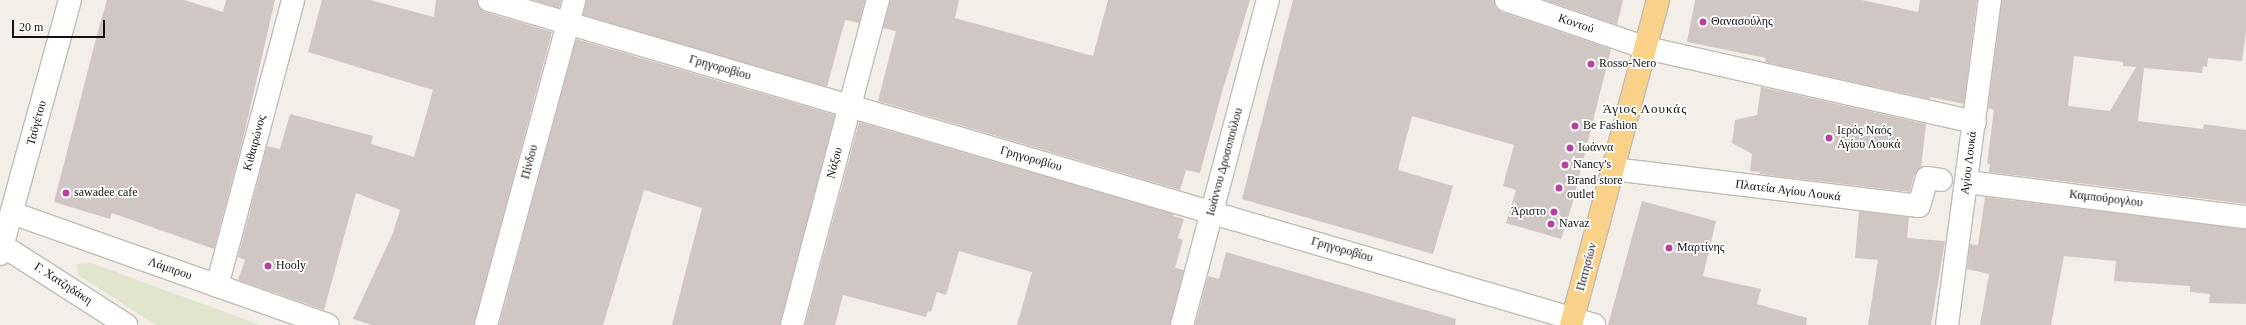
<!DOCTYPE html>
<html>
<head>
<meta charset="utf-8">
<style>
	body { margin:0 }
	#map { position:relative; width:2246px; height:325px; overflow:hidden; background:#f3eee7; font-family:"Times New Roman",serif }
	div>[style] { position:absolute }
	.green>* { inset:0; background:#e0e5ce }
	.building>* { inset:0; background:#d0c7c5 }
	.roads { filter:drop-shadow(1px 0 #c1bcb5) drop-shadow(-1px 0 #c1bcb5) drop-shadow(0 1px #c1bcb5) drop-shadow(0 -1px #c1bcb5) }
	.minor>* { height:22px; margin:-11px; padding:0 11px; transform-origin:11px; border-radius:11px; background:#fff }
	.major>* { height:22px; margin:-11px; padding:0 11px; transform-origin:11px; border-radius:11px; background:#f9d189 }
	.dots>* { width:11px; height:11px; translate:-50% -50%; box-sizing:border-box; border:2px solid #fff; border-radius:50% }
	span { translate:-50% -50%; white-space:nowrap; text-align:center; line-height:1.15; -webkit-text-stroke:3.5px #fff; paint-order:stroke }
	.poi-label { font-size:12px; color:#13110f }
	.left { translate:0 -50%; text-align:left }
	.right { translate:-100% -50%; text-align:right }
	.street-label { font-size:12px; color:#13110f }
	.neighbourhood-label { font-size:13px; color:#13110f; letter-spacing:1px }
	.scale { position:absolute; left:12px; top:20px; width:93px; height:18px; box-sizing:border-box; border:2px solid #13110f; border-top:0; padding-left:5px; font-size:12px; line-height:14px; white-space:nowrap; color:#13110f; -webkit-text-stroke:3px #fff; paint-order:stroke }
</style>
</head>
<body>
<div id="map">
	<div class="green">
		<i style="clip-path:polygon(91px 263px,260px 325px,156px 325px,78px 275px,77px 264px)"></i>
	</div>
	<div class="building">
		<i style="clip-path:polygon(107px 0,184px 0,223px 12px,226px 0,275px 0,243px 139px,214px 249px,112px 213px,110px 219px,54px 202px,98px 31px)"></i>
		<i style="clip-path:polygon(322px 0,370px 0,434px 17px,436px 0,477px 0,480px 8px,485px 12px,552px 32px,474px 325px,372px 325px,353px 319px,393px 233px,400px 210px,356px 193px,324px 310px,238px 280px,245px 260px,238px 257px,267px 146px,280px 149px,290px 114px,373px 136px,371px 144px,414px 157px,433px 90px,308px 52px)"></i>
		<i style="clip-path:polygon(533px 0,561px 0,559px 8px)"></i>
		<i style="clip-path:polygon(586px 0,865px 0,859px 23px,845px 20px,827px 87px,583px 15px)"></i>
		<i style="clip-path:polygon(890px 0,959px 0,955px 18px,1093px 56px,1108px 0,1250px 0,1222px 92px,1200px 173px,1186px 170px,1180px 190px,878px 101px,896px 31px,883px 28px)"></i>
		<i style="clip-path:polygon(1293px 0,1494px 0,1496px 8px,1502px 12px,1611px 49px,1572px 205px,1561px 239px,1506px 223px,1516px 190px,1503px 186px,1514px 145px,1412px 116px,1398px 170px,1453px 186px,1433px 254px,1242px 199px)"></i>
		<i style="clip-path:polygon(1545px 0,1623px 0,1617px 25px)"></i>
		<i style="clip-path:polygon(1695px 0,1862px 0,1918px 12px,1920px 0,1977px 0,1964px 104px,1930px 97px,1929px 99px,1765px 62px,1766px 58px,1687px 42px)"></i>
		<i style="clip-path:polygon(evenodd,2002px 0,2246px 0,2246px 32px,2242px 61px,2208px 58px,2207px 67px,2203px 66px,2202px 73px,2144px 68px,2138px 121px,2203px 129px,2204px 124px,2246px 130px,2246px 204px,1989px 172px,1990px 164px,1987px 164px,1994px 110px,1988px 108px,2002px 0,2074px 56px,2123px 62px,2123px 66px,2136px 67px,2110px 111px,2068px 106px,2074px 56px)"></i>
		<i style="clip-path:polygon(576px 39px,835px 115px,780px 325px,672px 325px,702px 208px,644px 190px,603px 325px,499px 325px)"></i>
		<i style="clip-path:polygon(1761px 87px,1926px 124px,1921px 168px,1914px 176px,1910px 192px,1760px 174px,1760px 172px,1750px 171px,1752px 154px,1732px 143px,1735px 120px,1757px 115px)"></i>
		<i style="clip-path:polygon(859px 122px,1174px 214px,1173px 216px,1184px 219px,1178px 238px,1183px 240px,1175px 268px,1184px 270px,1170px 325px,1017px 325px,1032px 272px,959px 251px,946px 295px,937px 292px,931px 312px,928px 311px,926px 317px,843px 295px,835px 325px,805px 325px)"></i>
		<i style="clip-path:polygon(1985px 197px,2246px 229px,2246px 304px,2209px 303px,2210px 294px,2190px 292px,2190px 286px,2114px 281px,2116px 261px,2064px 256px,2051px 325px,1980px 325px,1989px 274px,1967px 269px,1970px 244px,1978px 245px)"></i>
		<i style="clip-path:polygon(1642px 201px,1716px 221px,1703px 276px,1761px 289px,1757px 304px,1807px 318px,1806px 325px,1608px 325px)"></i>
		<i style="clip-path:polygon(1859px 211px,1909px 217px,1907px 238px,1945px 241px,1931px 325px,1868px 325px,1878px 260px,1855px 258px)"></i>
		<i style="clip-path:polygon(1226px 252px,1456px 319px,1455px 325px,1195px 325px,1208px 276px,1219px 279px)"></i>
	</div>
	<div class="roads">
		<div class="minor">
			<i style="left:489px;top:0;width:1152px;rotate:16.39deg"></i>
			<i style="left:1506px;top:0;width:148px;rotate:18.9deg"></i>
			<i style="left:1646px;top:48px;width:337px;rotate:12.7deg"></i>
			<i style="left:1613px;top:169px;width:308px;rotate:6.9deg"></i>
			<i style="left:1919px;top:206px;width:29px;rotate:-74deg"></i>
			<i style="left:1927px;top:178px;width:14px;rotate:8deg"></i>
			<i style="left:1967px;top:182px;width:281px;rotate:7.2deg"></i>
			<i style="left:12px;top:213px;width:335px;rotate:19.5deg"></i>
			<i style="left:0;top:244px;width:150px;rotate:32.7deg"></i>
			<i style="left:0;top:254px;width:263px;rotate:-74.6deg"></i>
			<i style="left:217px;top:286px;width:296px;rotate:-75.1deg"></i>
			<i style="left:486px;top:325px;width:337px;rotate:-74.8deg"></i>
			<i style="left:792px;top:325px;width:336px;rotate:-75.2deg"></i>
			<i style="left:1182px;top:325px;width:336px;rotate:-75.2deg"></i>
			<i style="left:1947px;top:325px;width:328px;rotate:-82.5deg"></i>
		</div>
		<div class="major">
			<i style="left:1571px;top:325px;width:336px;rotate:-75deg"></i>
		</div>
	</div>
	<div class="dots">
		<i style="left:1703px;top:22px;background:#b6429b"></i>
		<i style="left:1591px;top:64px;background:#b6429b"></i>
		<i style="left:1575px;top:126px;background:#b6429b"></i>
		<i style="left:1829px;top:138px;background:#b6429b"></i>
		<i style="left:1570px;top:148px;background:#b6429b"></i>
		<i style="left:1565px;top:165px;background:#b6429b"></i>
		<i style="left:1559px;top:188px;background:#b6429b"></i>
		<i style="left:66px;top:193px;background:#b6429b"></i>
		<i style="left:1554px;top:212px;background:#b6429b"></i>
		<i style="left:1551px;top:224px;background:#b6429b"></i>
		<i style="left:1669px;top:248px;background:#b6429b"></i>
		<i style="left:268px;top:266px;background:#b6429b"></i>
	</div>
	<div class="poi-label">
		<span class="left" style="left:1711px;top:22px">Θανασούλης</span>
		<span class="left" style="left:1599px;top:64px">Rosso-Nero</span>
		<span class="left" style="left:1583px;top:126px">Be Fashion</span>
		<span class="left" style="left:1837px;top:138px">Ιερός Ναός<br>Αγίου Λουκά</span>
		<span class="left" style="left:1578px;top:148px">Ιωάννα</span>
		<span class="left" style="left:1573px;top:165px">Nancy's</span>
		<span class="left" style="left:1567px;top:188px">Brand store<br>outlet</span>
		<span class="left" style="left:74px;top:193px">sawadee cafe</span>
		<span class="right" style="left:1546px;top:212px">Άριστο</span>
		<span class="left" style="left:1559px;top:224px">Navaz</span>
		<span class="left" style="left:1677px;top:248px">Μαρτίνης</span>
		<span class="left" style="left:276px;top:266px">Hooly</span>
	</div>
	<div class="street-label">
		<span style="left:1576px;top:24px;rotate:19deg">Κοντού</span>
		<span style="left:720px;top:68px;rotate:16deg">Γρηγοροβίου</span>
		<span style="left:37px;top:123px;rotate:-75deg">Ταϋγέτου</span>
		<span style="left:255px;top:143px;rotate:-75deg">Κιθαιρώνος</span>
		<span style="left:1031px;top:159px;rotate:16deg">Γρηγοροβίου</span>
		<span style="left:530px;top:162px;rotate:-75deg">Πίνδου</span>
		<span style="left:1225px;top:162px;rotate:-75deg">Ιωάννου Δροσοπούλου</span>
		<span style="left:835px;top:163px;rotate:-75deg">Νάξου</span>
		<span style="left:1969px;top:163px;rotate:-83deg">Αγίου Λουκά</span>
		<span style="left:1788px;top:191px;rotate:7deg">Πλατεία Αγίου Λουκά</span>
		<span style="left:2106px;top:199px;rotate:7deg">Καμπούρογλου</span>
		<span style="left:1342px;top:250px;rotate:16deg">Γρηγοροβίου</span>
		<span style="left:1587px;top:267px;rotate:-75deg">Πατησίων</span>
		<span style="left:170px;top:269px;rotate:19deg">Λάμπρου</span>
		<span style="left:63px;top:284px;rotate:33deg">Γ. Χατζηδάκη</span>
	</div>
	<div class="neighbourhood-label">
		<span style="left:1645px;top:109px">Άγιος Λουκάς</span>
	</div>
	<div class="scale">20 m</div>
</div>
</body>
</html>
